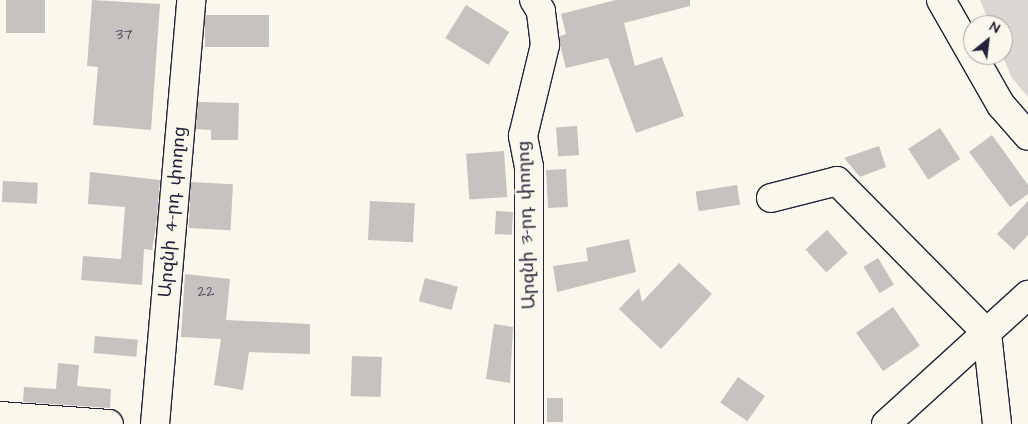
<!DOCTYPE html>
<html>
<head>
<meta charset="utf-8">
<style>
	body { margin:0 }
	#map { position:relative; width:1028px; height:424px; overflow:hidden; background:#fbf7ec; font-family:"Architects Daughter","Noto Sans Armenian",sans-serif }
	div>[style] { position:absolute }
	.green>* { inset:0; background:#dbd8d3 }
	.building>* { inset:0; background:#c6c2c0; transform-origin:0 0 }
	.roads { filter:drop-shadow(1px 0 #22223b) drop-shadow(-1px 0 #22223b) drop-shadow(0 1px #22223b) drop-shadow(0 -1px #22223b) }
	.minor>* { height:28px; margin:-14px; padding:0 14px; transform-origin:14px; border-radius:14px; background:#fbf7ec }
	.major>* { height:28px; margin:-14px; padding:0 14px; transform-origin:14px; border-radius:14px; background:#fbf7ec }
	span { translate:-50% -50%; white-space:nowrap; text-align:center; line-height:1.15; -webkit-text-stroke:4px #fbf7ec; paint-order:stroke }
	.number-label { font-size:15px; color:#4b4a5c }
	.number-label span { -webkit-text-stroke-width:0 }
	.street-label { font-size:18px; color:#22223b }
	.north { position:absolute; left:963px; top:15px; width:50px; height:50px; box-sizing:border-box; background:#fbf7ec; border:1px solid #a4a2a5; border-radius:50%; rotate:29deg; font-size:14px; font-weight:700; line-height:20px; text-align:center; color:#22223b }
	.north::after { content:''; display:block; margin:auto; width:18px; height:22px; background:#22223b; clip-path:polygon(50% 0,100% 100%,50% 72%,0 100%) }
</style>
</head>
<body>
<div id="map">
	<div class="green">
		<i style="clip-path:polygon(980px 0,1028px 0,1028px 97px,1012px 78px,1002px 55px,1003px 25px,990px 25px)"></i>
	</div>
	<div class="building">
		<i style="left:6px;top:0;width:39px;height:33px"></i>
		<i style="clip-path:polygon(92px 0,160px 4px,151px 130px,93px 125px,98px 67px,87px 66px)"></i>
		<i style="clip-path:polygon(616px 0,690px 0,690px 6px,624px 23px,635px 66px,662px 57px,684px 116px,636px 133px,608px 58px,566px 68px,560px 45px,560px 36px,566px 34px,561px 14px)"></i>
		<i style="left:466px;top:5px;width:51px;height:39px;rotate:32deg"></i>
		<i style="left:205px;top:15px;width:64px;height:32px"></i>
		<i style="clip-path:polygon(198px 102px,239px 103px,238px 140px,211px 140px,211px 130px,196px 129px)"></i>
		<i style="left:577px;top:126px;width:29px;height:21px;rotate:86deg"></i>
		<i style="left:940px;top:128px;width:37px;height:38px;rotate:57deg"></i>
		<i style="clip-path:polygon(992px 135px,1028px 185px,1028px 194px,1010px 207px,969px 152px)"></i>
		<i style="clip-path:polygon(879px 146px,886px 167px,860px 177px,844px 158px)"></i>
		<i style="left:504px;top:151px;width:46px;height:38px;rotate:86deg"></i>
		<i style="left:566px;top:169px;width:38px;height:20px;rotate:87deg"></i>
		<i style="clip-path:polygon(90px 172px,160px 180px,156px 226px,152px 250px,144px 249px,142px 285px,81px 280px,83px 256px,121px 259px,125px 207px,88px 204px)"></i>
		<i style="left:3px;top:181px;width:35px;height:21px;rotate:3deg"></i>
		<i style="left:191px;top:182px;width:42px;height:46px;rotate:3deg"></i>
		<i style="left:737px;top:185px;width:20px;height:42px;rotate:81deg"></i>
		<i style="left:370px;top:201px;width:45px;height:39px;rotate:3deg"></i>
		<i style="clip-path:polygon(1028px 201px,1028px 235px,1014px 250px,997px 234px)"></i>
		<i style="left:496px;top:211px;width:17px;height:23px;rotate:3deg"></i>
		<i style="left:827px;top:230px;width:31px;height:29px;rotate:48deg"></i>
		<i style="clip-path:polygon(629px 239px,636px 272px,557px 292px,553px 266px,588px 261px,586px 248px)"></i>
		<i style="left:878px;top:258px;width:31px;height:17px;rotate:59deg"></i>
		<i style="clip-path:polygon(679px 263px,712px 294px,661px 349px,619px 309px,639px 288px,642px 302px)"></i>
		<i style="clip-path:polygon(185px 274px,230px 279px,226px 320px,310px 324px,310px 354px,249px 352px,243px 390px,214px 385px,221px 339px,181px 337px)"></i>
		<i style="left:425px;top:278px;width:34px;height:24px;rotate:15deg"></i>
		<i style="left:893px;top:307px;width:47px;height:45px;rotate:55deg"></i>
		<i style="clip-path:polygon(494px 324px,513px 327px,510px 383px,486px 379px)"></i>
		<i style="left:95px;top:336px;width:43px;height:17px;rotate:5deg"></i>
		<i style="left:352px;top:356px;width:30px;height:40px;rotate:2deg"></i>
		<i style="clip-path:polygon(58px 363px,79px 365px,77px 386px,111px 389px,110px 408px,23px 402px,24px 387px,56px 389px)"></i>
		<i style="left:738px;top:377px;width:33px;height:31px;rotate:35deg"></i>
		<i style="left:547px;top:398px;width:16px;height:24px"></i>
	</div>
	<div class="roads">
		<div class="minor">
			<i style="left:771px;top:198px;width:68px;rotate:-14.4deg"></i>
			<i style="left:837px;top:181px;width:214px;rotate:45.4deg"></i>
			<i style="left:987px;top:333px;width:92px;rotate:83.7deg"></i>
			<i style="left:0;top:416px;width:109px;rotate:4.2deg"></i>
			<i style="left:155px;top:424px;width:426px;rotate:-85.1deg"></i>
			<i style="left:529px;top:424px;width:257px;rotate:-90deg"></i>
			<i style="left:529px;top:167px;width:32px;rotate:-101deg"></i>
			<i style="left:523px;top:136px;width:94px;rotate:-76.4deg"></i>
			<i style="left:545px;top:45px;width:34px;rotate:-97deg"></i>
			<i style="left:541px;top:11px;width:13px;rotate:-122deg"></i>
			<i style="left:886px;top:424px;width:192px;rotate:-42.3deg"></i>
		</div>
		<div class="major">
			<i style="left:941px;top:0;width:121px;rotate:60.3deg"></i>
			<i style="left:1001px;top:105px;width:41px;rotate:48.9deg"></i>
		</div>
	</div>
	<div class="number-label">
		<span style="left:124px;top:35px">37</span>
		<span style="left:206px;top:292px">22</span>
	</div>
	<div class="street-label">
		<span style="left:173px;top:212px;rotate:-85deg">Արզնի 4-րդ փողոց</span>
		<span style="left:527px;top:225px;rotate:-92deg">Արզնի 3-րդ փողոց</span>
	</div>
	<div class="north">N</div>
</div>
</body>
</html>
